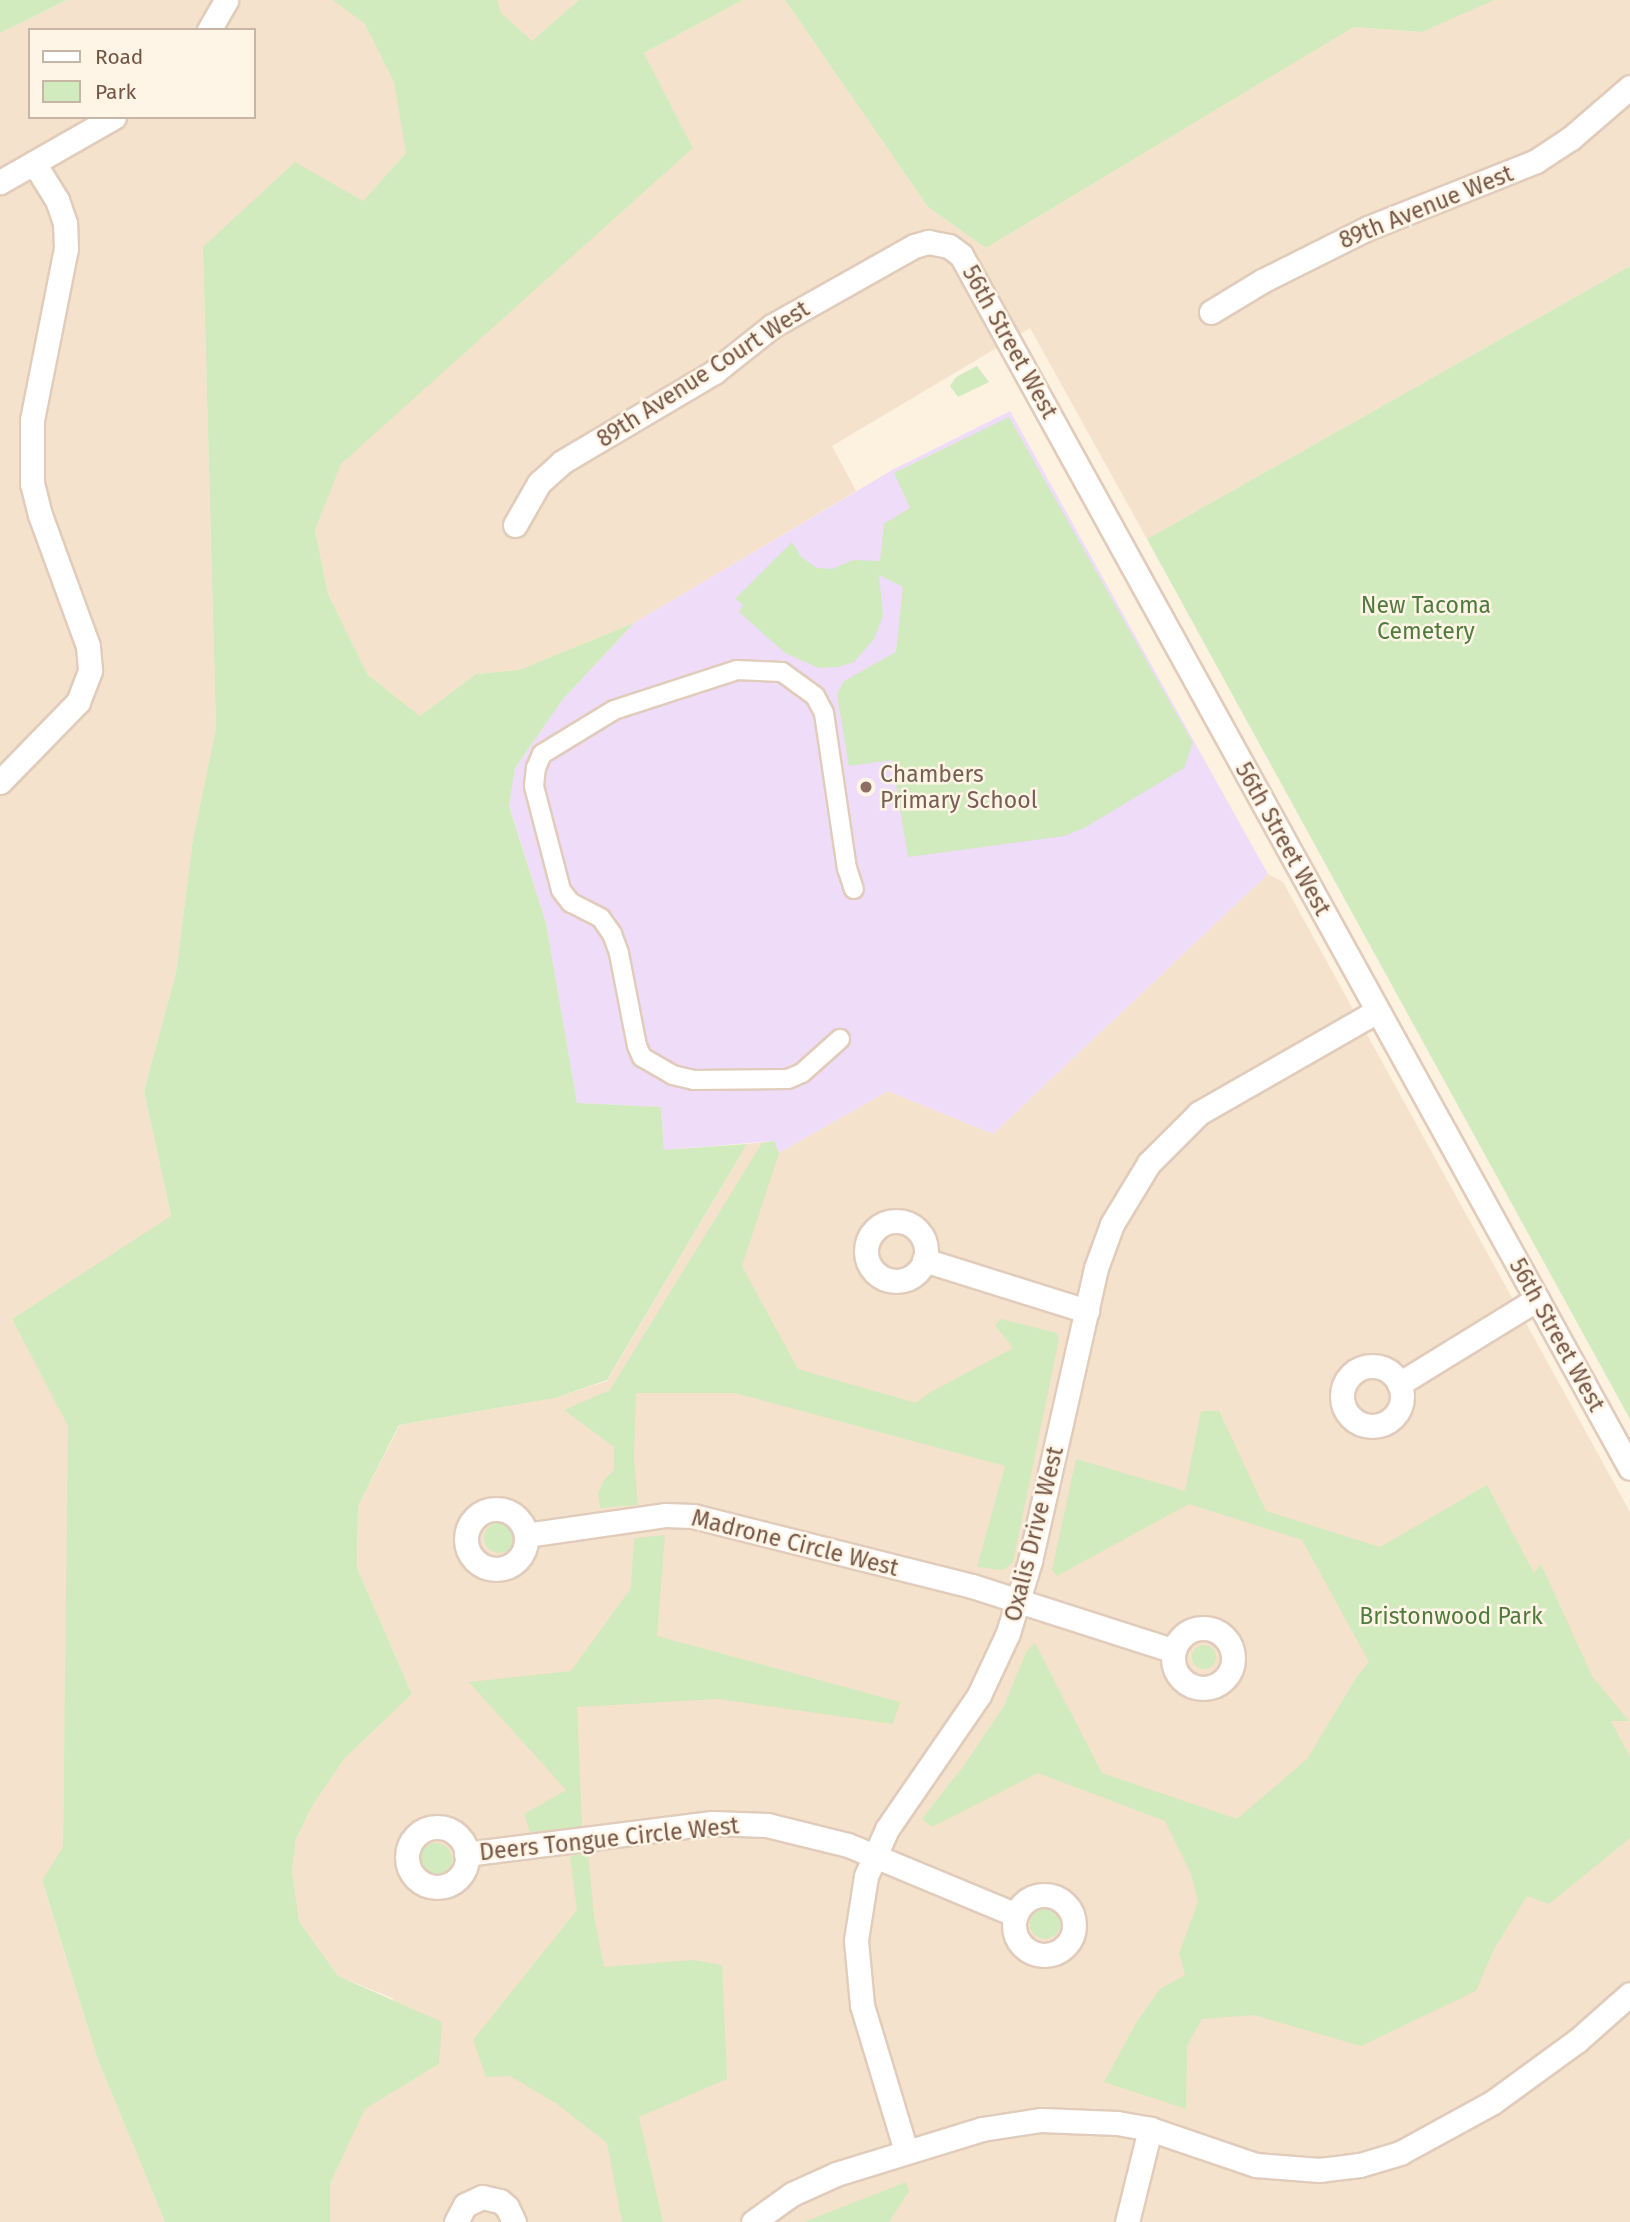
<!DOCTYPE html>
<html>
<head>
<meta charset="utf-8">
<style>
	body { margin:0 }
	#map { position:relative; width:1630px; height:2222px; overflow:hidden; background:#fdf1df; font-family:"Fira Sans",sans-serif }
	div>[style] { position:absolute }
	.residential>* { inset:0; background:#f5e2cd }
	.education>* { inset:0; background:#eedcf9 }
	.green>* { inset:0; background:#d1eabe }
	.round { border-radius:50% }
	.roads { filter:drop-shadow(2px 0 #e1ccbb) drop-shadow(-2px 0 #e1ccbb) drop-shadow(0 2px #e1ccbb) drop-shadow(0 -2px #e1ccbb) }
	.pedestrian>* { height:18px; margin:-9px; padding:0 9px; transform-origin:9px; border-radius:9px; background:#fff }
	.minor>* { height:23px; margin:-11.5px; padding:0 11.5px; transform-origin:11.5px; border-radius:11.5px; background:#fff }
	.minor>.ring { margin:-11.5px; padding:0; box-sizing:content-box; background:none; border:23px solid #fff; border-radius:50% }
	.dots>* { width:19px; height:19px; translate:-50% -50%; box-sizing:border-box; border:4px solid #fff5e6; border-radius:50% }
	span { translate:-50% -50%; white-space:nowrap; text-align:center; line-height:1.15; -webkit-text-stroke:5px #fff5e6; paint-order:stroke }
	.street-label { font-size:23px; color:#745646 }
	.park-label { font-size:23px; color:#517a3e }
	.education-label { font-size:23px; color:#785e54 }
	.left { translate:0 -50%; text-align:left }
	.legend { position:absolute; left:28px; top:28px; width:228px; height:91px; box-sizing:border-box; background:#fff5e6; border:2px solid #c7b5a6; margin:0; padding:9px 12px; list-style:none; font-size:21px; color:#745646 }
	.legend li { display:flex; align-items:center; gap:14px; height:35px }
	.legend b { width:35px; border:2px solid #c7b5a6 }
</style>
</head>
<body>
<div id="map">
	<div class="residential">
		<i style="clip-path:polygon(evenodd,67px 0,579px 0,406px 153px,363px 201px,203px 247px,216px 728px,193px 839px,176px 973px,144px 1091px,171px 1217px,12px 1319px,69px 1426px,63px 1848px,42px 1881px,98px 2060px,165px 2222px,0 2222px,0 33px,67px 0,30px 30px,254px 30px,254px 117px,30px 117px,30px 30px)"></i>
		<i style="clip-path:polygon(743px 0,785px 0,928px 207px,986px 248px,1354px 27px,1422px 32px,1490px 0,1630px 0,1630px 266px,1147px 539px,1030px 328px,832px 446px,856px 491px,634px 623px,519px 670px,476px 674px,420px 716px,368px 675px,328px 594px,315px 530px,340px 464px,693px 148px,644px 53px)"></i>
		<i style="clip-path:polygon(1268px 874px,1283px 882px,1630px 1512px,1630px 2222px,330px 2222px,330px 2184px,365px 2108px,439px 2064px,392px 1998px,338px 1976px,299px 1921px,292px 1870px,296px 1839px,311px 1808px,344px 1759px,412px 1694px,357px 1568px,358px 1506px,400px 1425px,555px 1398px,607px 1381px,747px 1144px,774px 1141px,779px 1153px,888px 1091px,993px 1134px)"></i>
	</div>
	<div class="education">
		<i style="clip-path:polygon(1010px 411px,1268px 874px,993px 1134px,888px 1091px,779px 1153px,773px 1141px,664px 1150px,661px 1107px,577px 1103px,546px 923px,509px 805px,515px 768px,563px 699px,634px 623px,894px 469px)"></i>
	</div>
	<div class="green">
		<i style="clip-path:polygon(0 0,67px 0,0 33px)"></i>
		<i style="clip-path:polygon(333px 0,497px 0,501px 13px,532px 41px,579px 0,743px 0,644px 53px,693px 148px,341px 464px,315px 530px,328px 594px,368px 675px,420px 716px,476px 674px,519px 670px,634px 623px,563px 699px,515px 768px,509px 806px,546px 923px,577px 1103px,661px 1107px,664px 1150px,747px 1144px,607px 1380px,555px 1398px,399px 1425px,358px 1506px,357px 1568px,412px 1694px,344px 1759px,311px 1808px,296px 1839px,292px 1870px,299px 1921px,338px 1976px,442px 2022px,439px 2064px,365px 2109px,330px 2184px,330px 2222px,165px 2222px,98px 2060px,42px 1880px,63px 1847px,68px 1426px,12px 1319px,171px 1216px,144px 1091px,176px 973px,193px 839px,216px 728px,203px 247px,295px 162px,363px 201px,406px 153px,394px 82px,365px 24px)"></i>
		<i style="clip-path:polygon(785px 0,1494px 0,1422px 32px,1354px 27px,986px 248px,928px 207px)"></i>
		<i style="clip-path:polygon(1630px 266px,1630px 1419px,1147px 539px)"></i>
		<i style="clip-path:polygon(977px 366px,989px 382px,958px 397px,950px 386px,956px 377px)"></i>
		<i style="clip-path:polygon(1009px 417px,1193px 743px,1184px 768px,1084px 828px,1064px 836px,908px 857px,892px 760px,849px 766px,837px 694px,844px 681px,896px 652px,903px 587px,879px 575px,883px 616px,874px 639px,854px 662px,838px 667px,819px 668px,785px 653px,739px 612px,743px 604px,735px 599px,792px 542px,802px 558px,817px 568px,832px 569px,853px 560px,880px 561px,884px 524px,910px 508px,894px 473px)"></i>
		<i style="clip-path:polygon(774px 1141px,779px 1153px,742px 1266px,798px 1369px,916px 1403px,929px 1393px,1013px 1348px,995px 1325px,1001px 1319px,1057px 1333px,1059px 1339px,1013px 1562px,1006px 1568px,1001px 1570px,977px 1567px,1005px 1466px,735px 1393px,636px 1393px,634px 1458px,638px 1505px,600px 1508px,598px 1493px,604px 1480px,614px 1470px,614px 1447px,564px 1410px,610px 1390px,762px 1143px)"></i>
		<i style="clip-path:polygon(1201px 1411px,1219px 1411px,1266px 1511px,1380px 1547px,1487px 1485px,1534px 1573px,1541px 1564px,1592px 1676px,1629px 1721px,1611px 1721px,1630px 1757px,1630px 1838px,1549px 1904px,1527px 1896px,1494px 1949px,1476px 1991px,1361px 2046px,1254px 2015px,1202px 2019px,1187px 2046px,1186px 2109px,1104px 2082px,1136px 2023px,1160px 1989px,1185px 1975px,1179px 1953px,1198px 1902px,1191px 1874px,1165px 1821px,1038px 1773px,932px 1827px,922px 1819px,965px 1764px,1004px 1706px,1026px 1652px,1035px 1643px,1102px 1773px,1237px 1819px,1307px 1759px,1358px 1675px,1369px 1662px,1302px 1540px,1189px 1504px,1057px 1576px,1052px 1570px,1076px 1459px,1185px 1491px)"></i>
		<i class="round" style="left:484px;top:1523px;width:30px;height:30px"></i>
		<i style="clip-path:polygon(665px 1535px,657px 1636px,900px 1702px,893px 1724px,718px 1699px,577px 1707px,582px 1827px,530px 1832px,524px 1814px,566px 1790px,469px 1682px,571px 1671px,631px 1588px,634px 1538px)"></i>
		<i class="round" style="left:1192px;top:1645px;width:24px;height:24px"></i>
		<i class="round" style="left:420px;top:1843px;width:32px;height:32px"></i>
		<i style="clip-path:polygon(588px 1853px,594px 1916px,604px 1967px,693px 1960px,722px 1965px,727px 2079px,639px 2117px,663px 2222px,622px 2222px,607px 2143px,557px 2104px,510px 2076px,486px 2077px,473px 2040px,577px 1910px,570px 1856px)"></i>
		<i class="round" style="left:1030px;top:1909px;width:30px;height:30px"></i>
		<i style="clip-path:polygon(906px 2182px,909px 2191px,889px 2222px,804px 2222px)"></i>
	</div>
	<div class="roads">
		<div class="pedestrian">
			<i style="left:840px;top:1039px;width:51px;rotate:138.2deg"></i>
			<i style="left:802px;top:1073px;width:15px;rotate:157deg"></i>
			<i style="left:788px;top:1079px;width:94px;rotate:179.4deg"></i>
			<i style="left:694px;top:1080px;width:22px;rotate:-167deg"></i>
			<i style="left:673px;top:1075px;width:36px;rotate:-150deg"></i>
			<i style="left:642px;top:1057px;width:12px;rotate:-114deg"></i>
			<i style="left:637px;top:1046px;width:95px;rotate:-101deg"></i>
			<i style="left:619px;top:953px;width:20px;rotate:-110deg"></i>
			<i style="left:612px;top:934px;width:19px;rotate:-125deg"></i>
			<i style="left:601px;top:918px;width:34px;rotate:-153deg"></i>
			<i style="left:571px;top:903px;width:16px;rotate:-128deg"></i>
			<i style="left:561px;top:890px;width:107px;rotate:-104.6deg"></i>
			<i style="left:534px;top:786px;width:18px;rotate:-84deg"></i>
			<i style="left:536px;top:768px;width:15px;rotate:-67deg"></i>
			<i style="left:542px;top:754px;width:84px;rotate:-31.4deg"></i>
			<i style="left:614px;top:710px;width:129px;rotate:-18deg"></i>
			<i style="left:737px;top:670px;width:45px;rotate:2.5deg"></i>
			<i style="left:782px;top:672px;width:41px;rotate:36deg"></i>
			<i style="left:815px;top:696px;width:19px;rotate:62deg"></i>
			<i style="left:824px;top:713px;width:157px;rotate:81.6deg"></i>
			<i style="left:847px;top:868px;width:22px;rotate:72deg"></i>
		</div>
		<div class="minor">
			<i style="left:209px;top:30px;width:34px;rotate:-60deg"></i>
			<i style="left:0;top:182px;width:131px;rotate:-29.7deg"></i>
			<i style="left:1211px;top:312px;width:60px;rotate:-31.3deg"></i>
			<i style="left:1262px;top:281px;width:119px;rotate:-26.6deg"></i>
			<i style="left:1368px;top:228px;width:181px;rotate:-21.7deg"></i>
			<i style="left:1536px;top:161px;width:42px;rotate:-33.3deg"></i>
			<i style="left:1571px;top:138px;width:78px;rotate:-40.8deg"></i>
			<i style="left:515px;top:525px;width:48px;rotate:-60.3deg"></i>
			<i style="left:539px;top:483px;width:31px;rotate:-42deg"></i>
			<i style="left:562px;top:462px;width:177px;rotate:-30.6deg"></i>
			<i style="left:714px;top:372px;width:74px;rotate:-38.4deg"></i>
			<i style="left:772px;top:326px;width:163px;rotate:-29.4deg"></i>
			<i style="left:914px;top:246px;width:15px;rotate:-16deg"></i>
			<i style="left:928px;top:242px;width:21px;rotate:11deg"></i>
			<i style="left:949px;top:246px;width:15px;rotate:37deg"></i>
			<i style="left:961px;top:255px;width:1385px;rotate:61.12deg"></i>
			<i style="left:0;top:782px;width:112px;rotate:-45.7deg"></i>
			<i style="left:78px;top:702px;width:34px;rotate:-69deg"></i>
			<i style="left:90px;top:670px;width:24px;rotate:-95deg"></i>
			<i style="left:88px;top:646px;width:140px;rotate:-110.1deg"></i>
			<i style="left:40px;top:515px;width:32px;rotate:-104deg"></i>
			<i style="left:32px;top:484px;width:64px;rotate:-90deg"></i>
			<i style="left:32px;top:420px;width:174px;rotate:-78.8deg"></i>
			<i style="left:66px;top:249px;width:26px;rotate:-92deg"></i>
			<i style="left:65px;top:223px;width:24px;rotate:-109deg"></i>
			<i style="left:57px;top:200px;width:44px;rotate:-121.9deg"></i>
			<i class="ring" style="left:866px;top:1221px;width:37px;height:37px"></i>
			<i style="left:924px;top:1260px;width:171px;rotate:17.4deg"></i>
			<i class="ring" style="left:1342px;top:1366px;width:37px;height:37px"></i>
			<i style="left:1399px;top:1384px;width:162px;rotate:-31.6deg"></i>
			<i class="ring" style="left:466px;top:1509px;width:37px;height:37px"></i>
			<i style="left:526px;top:1535px;width:140px;rotate:-8.2deg"></i>
			<i style="left:665px;top:1515px;width:28px;rotate:2deg"></i>
			<i style="left:693px;top:1516px;width:288px;rotate:14.1deg"></i>
			<i style="left:972px;top:1586px;width:212px;rotate:17.8deg"></i>
			<i class="ring" style="left:1173px;top:1628px;width:37px;height:37px"></i>
			<i class="ring" style="left:407px;top:1827px;width:37px;height:37px"></i>
			<i style="left:466px;top:1854px;width:248px;rotate:-7.2deg"></i>
			<i style="left:712px;top:1823px;width:55px;rotate:2.1deg"></i>
			<i style="left:767px;top:1825px;width:83px;rotate:13.9deg"></i>
			<i style="left:848px;top:1845px;width:182px;rotate:22.6deg"></i>
			<i class="ring" style="left:1014px;top:1895px;width:37px;height:37px"></i>
			<i style="left:906px;top:2151px;width:152px;rotate:-106.8deg"></i>
			<i style="left:862px;top:2005px;width:65px;rotate:-95.3deg"></i>
			<i style="left:856px;top:1940px;width:65px;rotate:-81.1deg"></i>
			<i style="left:866px;top:1876px;width:51px;rotate:-65.9deg"></i>
			<i style="left:887px;top:1829px;width:163px;rotate:-55.5deg"></i>
			<i style="left:979px;top:1695px;width:68px;rotate:-64.9deg"></i>
			<i style="left:1008px;top:1633px;width:75px;rotate:-73deg"></i>
			<i style="left:1030px;top:1561px;width:300px;rotate:-77.3deg"></i>
			<i style="left:1096px;top:1268px;width:47px;rotate:-70deg"></i>
			<i style="left:1112px;top:1224px;width:71px;rotate:-58.8deg"></i>
			<i style="left:1149px;top:1163px;width:71px;rotate:-45deg"></i>
			<i style="left:1199px;top:1113px;width:205px;rotate:-29.8deg"></i>
			<i style="left:456px;top:2222px;width:19px;rotate:-62deg"></i>
			<i style="left:465px;top:2205px;width:19px;rotate:-25deg"></i>
			<i style="left:482px;top:2197px;width:18px;rotate:13deg"></i>
			<i style="left:500px;top:2201px;width:9px;rotate:41deg"></i>
			<i style="left:507px;top:2207px;width:17px;rotate:65deg"></i>
			<i style="left:753px;top:2222px;width:48px;rotate:-35.7deg"></i>
			<i style="left:792px;top:2194px;width:48px;rotate:-24.4deg"></i>
			<i style="left:836px;top:2174px;width:153px;rotate:-17.1deg"></i>
			<i style="left:982px;top:2129px;width:60px;rotate:-8.7deg"></i>
			<i style="left:1041px;top:2120px;width:76px;rotate:2.3deg"></i>
			<i style="left:1117px;top:2123px;width:34px;rotate:10deg"></i>
			<i style="left:1150px;top:2129px;width:112px;rotate:18.8deg"></i>
			<i style="left:1256px;top:2165px;width:63px;rotate:4.5deg"></i>
			<i style="left:1319px;top:2170px;width:41px;rotate:-7deg"></i>
			<i style="left:1360px;top:2165px;width:42px;rotate:-16.7deg"></i>
			<i style="left:1400px;top:2153px;width:106px;rotate:-28.7deg"></i>
			<i style="left:1493px;top:2102px;width:105px;rotate:-36.1deg"></i>
			<i style="left:1578px;top:2040px;width:69px;rotate:-41.5deg"></i>
			<i style="left:1127px;top:2222px;width:96px;rotate:-76.1deg"></i>
		</div>
	</div>
	<div class="dots">
		<i style="left:866px;top:787px;background:#8d6e63"></i>
	</div>
	<div class="street-label">
		<span style="left:1426px;top:207px;rotate:-22deg">89th Avenue West</span>
		<span style="left:1010px;top:342px;rotate:61deg">56th Street West</span>
		<span style="left:703px;top:374px;rotate:-33deg">89th Avenue Court West</span>
		<span style="left:1283px;top:839px;rotate:61deg">56th Street West</span>
		<span style="left:1557px;top:1335px;rotate:61deg">56th Street West</span>
		<span style="left:1034px;top:1534px;rotate:-76deg">Oxalis Drive West</span>
		<span style="left:795px;top:1543px;rotate:14deg">Madrone Circle West</span>
		<span style="left:609px;top:1839px;rotate:-6deg">Deers Tongue Circle West</span>
	</div>
	<div class="park-label">
		<span style="left:1426px;top:618px">New Tacoma<br>Cemetery</span>
		<span style="left:1451px;top:1616px">Bristonwood Park</span>
	</div>
	<div class="education-label">
		<span class="left" style="left:880px;top:787px">Chambers<br>Primary School</span>
	</div>
	<ul class="legend">
	<li><b style="height:9px;background:#fff"></b>Road</li>
	<li><b style="height:19px;background:#d1eabe"></b>Park</li>
	</ul>
</div>
</body>
</html>
